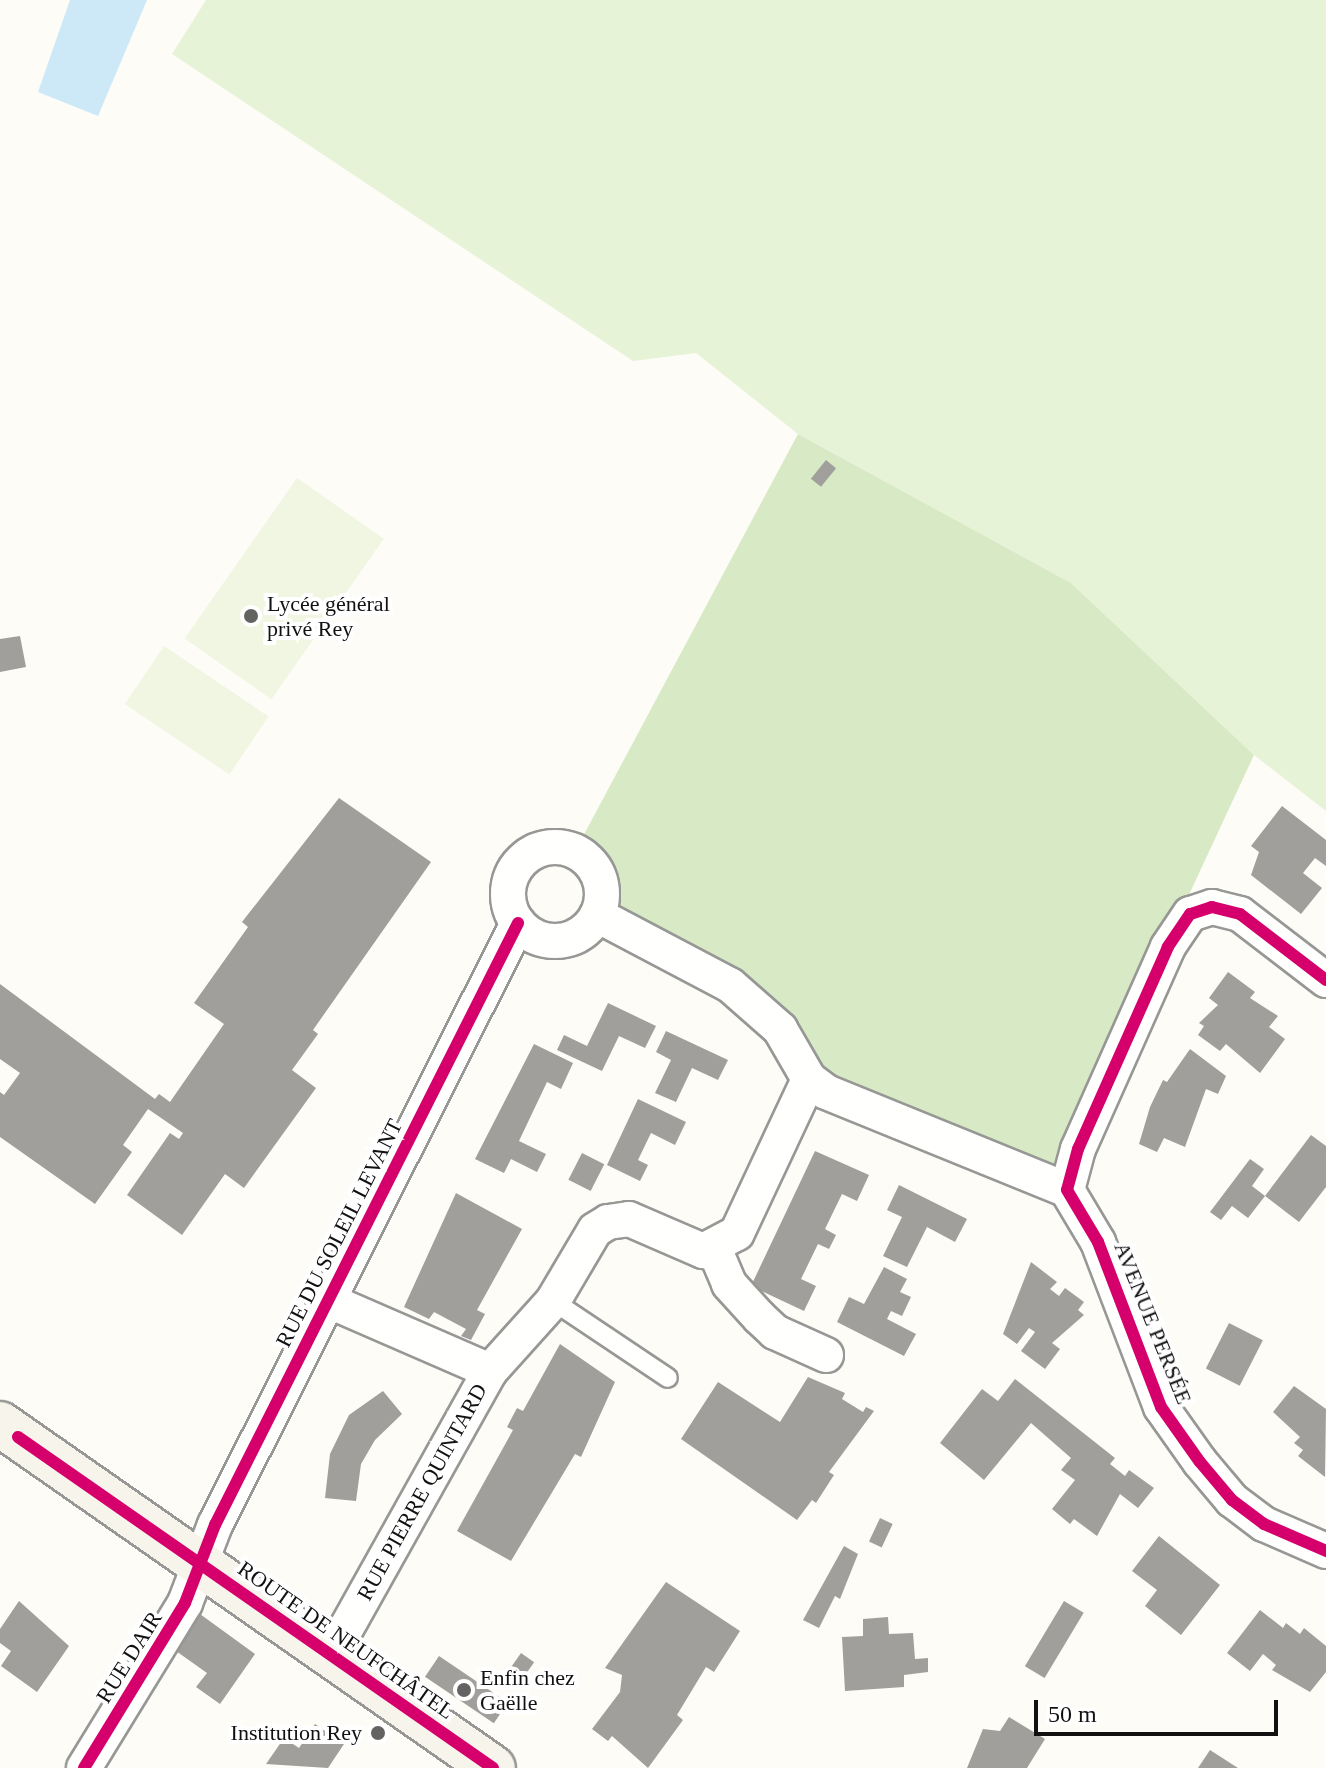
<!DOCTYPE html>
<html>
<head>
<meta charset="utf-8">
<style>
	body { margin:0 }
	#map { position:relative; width:1326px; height:1768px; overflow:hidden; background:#fdfcf7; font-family:"Times New Roman",serif }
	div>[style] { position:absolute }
	.green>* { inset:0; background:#e7f3d7 }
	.forest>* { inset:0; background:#d8eac5 }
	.pitch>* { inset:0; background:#f0f6e1; transform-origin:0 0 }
	.water>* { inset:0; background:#cde8f7 }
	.building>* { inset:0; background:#a19f9c; transform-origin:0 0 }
	.roads { filter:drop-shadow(2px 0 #979795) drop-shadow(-2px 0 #979795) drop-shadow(0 2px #979795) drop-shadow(0 -2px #979795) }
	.lane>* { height:18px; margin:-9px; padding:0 9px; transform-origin:9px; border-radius:9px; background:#fffffe }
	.street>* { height:34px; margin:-17px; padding:0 17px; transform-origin:17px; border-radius:17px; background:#fffffe }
	.street>.ring { margin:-17px; padding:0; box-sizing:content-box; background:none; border:34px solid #fffffe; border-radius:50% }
	.secondary>* { height:44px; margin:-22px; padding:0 22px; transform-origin:22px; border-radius:22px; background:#f6f4eb }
	.cycleway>* { height:12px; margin:-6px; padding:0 6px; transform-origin:6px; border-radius:6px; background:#d6006c }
	.dots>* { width:22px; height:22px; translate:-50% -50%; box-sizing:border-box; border:4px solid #fff; border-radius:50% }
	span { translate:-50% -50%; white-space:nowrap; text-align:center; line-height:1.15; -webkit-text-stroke:8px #fff; paint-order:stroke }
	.poi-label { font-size:22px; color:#111 }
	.left { translate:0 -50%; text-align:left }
	.right { translate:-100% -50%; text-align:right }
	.street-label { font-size:22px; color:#111 }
	.scale { position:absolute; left:1034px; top:1700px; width:244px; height:36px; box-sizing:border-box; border:4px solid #111; border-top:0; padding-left:10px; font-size:24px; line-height:28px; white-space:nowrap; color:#111; -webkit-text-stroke:6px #fff; paint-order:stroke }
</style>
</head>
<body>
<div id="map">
	<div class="green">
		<i style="clip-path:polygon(206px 0,1326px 0,1326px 811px,1254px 755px,1071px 583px,798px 434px,696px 353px,633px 361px,172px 54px)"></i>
	</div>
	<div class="forest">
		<i style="clip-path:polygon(798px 434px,1071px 583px,1254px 755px,1058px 1176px,829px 1075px,625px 920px,581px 840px)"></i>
	</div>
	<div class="pitch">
		<i style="left:297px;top:478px;width:106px;height:196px;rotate:35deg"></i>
		<i style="left:164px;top:646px;width:126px;height:70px;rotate:34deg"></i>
	</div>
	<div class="water">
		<i style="clip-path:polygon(70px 0,147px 0,98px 116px,38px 92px)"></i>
	</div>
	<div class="building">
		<i style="left:826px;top:460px;width:13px;height:24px;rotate:39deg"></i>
		<i style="clip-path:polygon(20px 636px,26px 667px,0 672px,0 639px)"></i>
		<i style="clip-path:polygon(339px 798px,431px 862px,313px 1030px,318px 1034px,292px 1070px,316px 1088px,244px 1188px,225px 1174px,182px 1235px,127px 1195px,170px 1133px,179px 1139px,183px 1133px,148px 1109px,123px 1145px,132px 1152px,95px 1204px,0 1137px,0 1092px,4px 1095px,20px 1073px,0 1059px,0 984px,155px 1099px,159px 1094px,170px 1102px,224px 1024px,194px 1003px,248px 927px,242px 922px)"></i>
		<i style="clip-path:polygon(1282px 806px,1326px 840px,1326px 866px,1315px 858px,1303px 873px,1322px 888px,1301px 914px,1251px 875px,1259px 852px,1251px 846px)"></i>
		<i style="clip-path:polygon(1228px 972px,1255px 992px,1250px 998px,1278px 1016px,1269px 1027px,1285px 1039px,1260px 1073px,1226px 1044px,1220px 1051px,1198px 1035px,1204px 1026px,1199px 1023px,1218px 1005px,1209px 998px)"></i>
		<i style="clip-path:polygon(608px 1003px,656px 1026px,645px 1048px,619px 1036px,602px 1071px,557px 1050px,564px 1035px,587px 1046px)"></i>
		<i style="clip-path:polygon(666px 1031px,728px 1060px,718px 1080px,692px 1068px,676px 1102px,655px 1093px,671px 1060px,656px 1052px)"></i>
		<i style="clip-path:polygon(534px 1044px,573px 1063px,561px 1089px,547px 1082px,519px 1141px,546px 1154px,537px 1172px,511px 1159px,504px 1173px,475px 1159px)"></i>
		<i style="clip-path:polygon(1190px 1049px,1226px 1076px,1218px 1094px,1206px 1089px,1185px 1147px,1164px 1138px,1157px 1152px,1139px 1144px,1150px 1107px,1163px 1080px,1167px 1082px)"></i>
		<i style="clip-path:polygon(638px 1099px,686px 1122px,675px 1145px,651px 1133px,638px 1160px,648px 1165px,640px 1181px,607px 1165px)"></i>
		<i style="clip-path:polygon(1311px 1135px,1326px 1146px,1326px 1187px,1299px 1222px,1265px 1196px)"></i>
		<i style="clip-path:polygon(815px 1151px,869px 1175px,857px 1201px,842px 1194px,825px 1229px,836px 1235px,829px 1249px,818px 1244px,801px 1279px,816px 1286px,804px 1311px,751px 1286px)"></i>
		<i style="left:582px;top:1153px;width:25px;height:30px;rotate:27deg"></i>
		<i style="clip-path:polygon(1250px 1159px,1264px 1169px,1252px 1186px,1265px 1196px,1248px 1218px,1232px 1206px,1221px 1220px,1210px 1212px)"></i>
		<i style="clip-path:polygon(899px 1185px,967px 1219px,955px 1242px,927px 1227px,907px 1267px,883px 1256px,902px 1217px,887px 1210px)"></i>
		<i style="clip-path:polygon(456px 1193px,522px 1229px,477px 1310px,485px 1314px,471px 1340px,461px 1336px,466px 1329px,434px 1312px,429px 1319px,404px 1307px)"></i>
		<i style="clip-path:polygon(1031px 1262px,1057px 1282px,1050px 1289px,1059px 1296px,1065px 1288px,1084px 1302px,1078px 1310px,1084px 1315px,1052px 1343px,1060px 1349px,1045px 1369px,1021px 1351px,1035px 1332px,1029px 1328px,1017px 1344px,1003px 1334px)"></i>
		<i style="clip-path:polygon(884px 1267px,907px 1279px,900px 1292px,911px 1297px,902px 1316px,891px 1311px,887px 1319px,916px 1334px,904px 1356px,837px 1322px,849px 1297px,864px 1304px)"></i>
		<i style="left:1229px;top:1323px;width:38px;height:51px;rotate:27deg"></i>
		<i style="clip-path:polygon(560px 1344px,615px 1382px,581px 1457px,575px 1454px,511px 1561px,457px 1531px,513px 1430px,507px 1427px,517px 1408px,523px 1411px)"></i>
		<i style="clip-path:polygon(808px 1377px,845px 1393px,842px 1399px,863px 1412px,866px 1407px,874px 1411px,829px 1472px,834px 1475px,816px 1503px,812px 1500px,797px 1520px,681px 1439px,718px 1382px,780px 1422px)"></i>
		<i style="clip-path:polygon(1015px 1379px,1115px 1458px,1110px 1464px,1125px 1476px,1129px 1470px,1154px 1488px,1138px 1508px,1120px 1494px,1097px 1536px,1074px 1519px,1070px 1524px,1052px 1509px,1075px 1480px,1061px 1470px,1071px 1458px,1031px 1423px,984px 1480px,940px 1443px,982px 1389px,998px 1401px)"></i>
		<i style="clip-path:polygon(1294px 1386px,1326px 1409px,1325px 1477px,1298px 1456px,1303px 1450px,1294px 1443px,1300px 1437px,1273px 1412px)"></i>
		<i style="clip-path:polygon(383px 1391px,402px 1414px,375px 1440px,361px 1464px,356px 1501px,325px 1498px,330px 1454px,349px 1415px)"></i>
		<i style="left:880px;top:1518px;width:14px;height:26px;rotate:25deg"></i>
		<i style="clip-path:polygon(1159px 1536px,1220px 1585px,1181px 1635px,1145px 1606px,1157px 1590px,1132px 1571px)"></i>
		<i style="clip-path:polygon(844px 1546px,858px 1554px,840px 1599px,835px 1596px,819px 1628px,803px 1620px)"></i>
		<i style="clip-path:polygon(666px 1582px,740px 1631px,714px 1672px,706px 1667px,677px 1715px,683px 1720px,648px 1768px,612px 1736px,608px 1741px,592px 1729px,620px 1692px,622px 1675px,605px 1668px)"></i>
		<i style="clip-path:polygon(19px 1601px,69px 1646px,37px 1692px,1px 1666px,11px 1651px,0 1643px,0 1629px)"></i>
		<i style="left:1064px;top:1601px;width:23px;height:76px;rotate:31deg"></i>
		<i style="clip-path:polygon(1260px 1610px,1283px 1628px,1286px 1623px,1300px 1634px,1304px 1628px,1326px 1646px,1326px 1672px,1310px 1692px,1272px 1670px,1276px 1665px,1263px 1654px,1250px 1671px,1227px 1653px)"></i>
		<i style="clip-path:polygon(200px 1614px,255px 1654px,220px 1704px,196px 1687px,207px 1673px,176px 1651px)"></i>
		<i style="clip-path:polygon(888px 1617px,889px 1634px,913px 1633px,915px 1659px,928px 1658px,928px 1672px,904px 1675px,904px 1687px,845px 1691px,842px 1637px,863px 1636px,863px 1619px)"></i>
		<i style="left:521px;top:1653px;width:16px;height:22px;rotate:35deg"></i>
		<i style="left:439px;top:1656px;width:83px;height:25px;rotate:34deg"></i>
		<i style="clip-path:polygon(1009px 1717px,1045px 1739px,1027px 1768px,967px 1768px,983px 1729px,1000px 1731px)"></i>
		<i style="clip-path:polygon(315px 1724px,344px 1744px,328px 1768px,266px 1764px,284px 1738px,299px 1748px)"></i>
		<i style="clip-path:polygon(1210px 1750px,1238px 1768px,1198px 1768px)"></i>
	</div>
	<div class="roads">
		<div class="lane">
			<i style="left:553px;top:1301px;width:138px;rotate:33.8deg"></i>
		</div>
		<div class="street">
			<i class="ring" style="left:508px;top:847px;width:60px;height:60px"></i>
			<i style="left:597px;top:915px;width:150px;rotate:27.8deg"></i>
			<i style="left:730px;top:985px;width:67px;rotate:41.3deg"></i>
			<i style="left:780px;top:1029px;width:58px;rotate:59.9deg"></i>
			<i style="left:809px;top:1079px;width:21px;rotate:37deg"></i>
			<i style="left:826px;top:1092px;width:260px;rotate:22.1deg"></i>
			<i style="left:1326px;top:980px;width:108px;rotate:-142.5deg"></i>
			<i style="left:1240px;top:914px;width:29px;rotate:-166deg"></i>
			<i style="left:1212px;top:907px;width:23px;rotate:162deg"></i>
			<i style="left:1190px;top:914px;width:40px;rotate:124deg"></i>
			<i style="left:1168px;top:947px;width:221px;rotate:114deg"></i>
			<i style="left:1078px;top:1149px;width:42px;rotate:105deg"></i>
			<i style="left:1067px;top:1190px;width:61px;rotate:59.2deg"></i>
			<i style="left:1098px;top:1242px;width:177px;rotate:69.1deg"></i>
			<i style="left:1161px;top:1407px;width:67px;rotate:54.7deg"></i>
			<i style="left:1200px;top:1462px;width:50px;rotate:49.9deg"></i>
			<i style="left:1232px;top:1500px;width:40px;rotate:37deg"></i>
			<i style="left:1264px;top:1524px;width:68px;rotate:23.5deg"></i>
			<i style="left:714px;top:1248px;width:39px;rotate:67deg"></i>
			<i style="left:729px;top:1284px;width:45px;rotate:47.7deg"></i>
			<i style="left:759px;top:1317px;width:22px;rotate:43deg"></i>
			<i style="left:775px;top:1332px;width:56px;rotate:24.3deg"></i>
			<i style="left:327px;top:1300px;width:178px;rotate:23.5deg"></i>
			<i style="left:490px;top:1371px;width:325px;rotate:119.2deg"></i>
			<i style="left:490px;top:1371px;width:94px;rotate:-48deg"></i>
			<i style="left:553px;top:1301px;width:82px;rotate:-59.4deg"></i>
			<i style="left:595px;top:1230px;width:15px;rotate:-32deg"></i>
			<i style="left:608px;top:1222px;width:21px;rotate:-8deg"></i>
			<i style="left:629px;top:1219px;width:81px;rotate:23.4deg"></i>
			<i style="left:703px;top:1251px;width:38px;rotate:-28deg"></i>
			<i style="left:737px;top:1233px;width:170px;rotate:-64.9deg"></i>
			<i style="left:84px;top:1768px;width:193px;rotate:-58.5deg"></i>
			<i style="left:185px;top:1603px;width:84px;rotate:-69deg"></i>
			<i style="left:215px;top:1525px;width:674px;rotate:-63.28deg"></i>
		</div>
		<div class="secondary">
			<i style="left:0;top:1424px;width:601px;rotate:34.91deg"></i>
		</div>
	</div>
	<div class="cycleway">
		<i style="left:1326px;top:980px;width:108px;rotate:-142.5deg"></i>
		<i style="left:1240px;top:914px;width:29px;rotate:-166deg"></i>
		<i style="left:1212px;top:907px;width:23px;rotate:162deg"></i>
		<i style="left:1190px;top:914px;width:40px;rotate:124deg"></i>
		<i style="left:1168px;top:947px;width:221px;rotate:114deg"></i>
		<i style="left:1078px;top:1149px;width:42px;rotate:105deg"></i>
		<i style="left:1067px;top:1190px;width:61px;rotate:59.2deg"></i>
		<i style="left:1098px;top:1242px;width:177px;rotate:69.1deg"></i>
		<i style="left:1161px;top:1407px;width:67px;rotate:54.7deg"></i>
		<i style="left:1200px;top:1462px;width:50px;rotate:49.9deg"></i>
		<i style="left:1232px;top:1500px;width:40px;rotate:37deg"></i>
		<i style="left:1264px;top:1524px;width:68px;rotate:23.5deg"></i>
		<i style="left:18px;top:1437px;width:579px;rotate:34.87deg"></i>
		<i style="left:84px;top:1768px;width:193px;rotate:-58.5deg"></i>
		<i style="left:185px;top:1603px;width:84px;rotate:-69deg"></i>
		<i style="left:215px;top:1525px;width:674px;rotate:-63.28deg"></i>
	</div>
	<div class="dots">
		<i style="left:251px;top:616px;background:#646362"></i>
		<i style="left:464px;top:1690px;background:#646362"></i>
		<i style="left:378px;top:1733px;background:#646362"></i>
	</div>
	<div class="poi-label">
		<span class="left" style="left:267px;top:616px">Lycée général<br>privé Rey</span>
		<span class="left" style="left:480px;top:1690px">Enfin chez<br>Gaëlle</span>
		<span class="right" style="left:362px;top:1733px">Institution Rey</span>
	</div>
	<div class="street-label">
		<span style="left:339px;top:1233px;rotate:-63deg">RUE DU SOLEIL LEVANT</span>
		<span style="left:1153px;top:1323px;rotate:68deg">AVENUE PERSÉE</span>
		<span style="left:422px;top:1492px;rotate:-61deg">RUE PIERRE QUINTARD</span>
		<span style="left:346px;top:1640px;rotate:35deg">ROUTE DE NEUFCHÂTEL</span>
		<span style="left:129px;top:1657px;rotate:-58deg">RUE DAIR</span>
	</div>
	<div class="scale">50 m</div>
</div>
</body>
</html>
